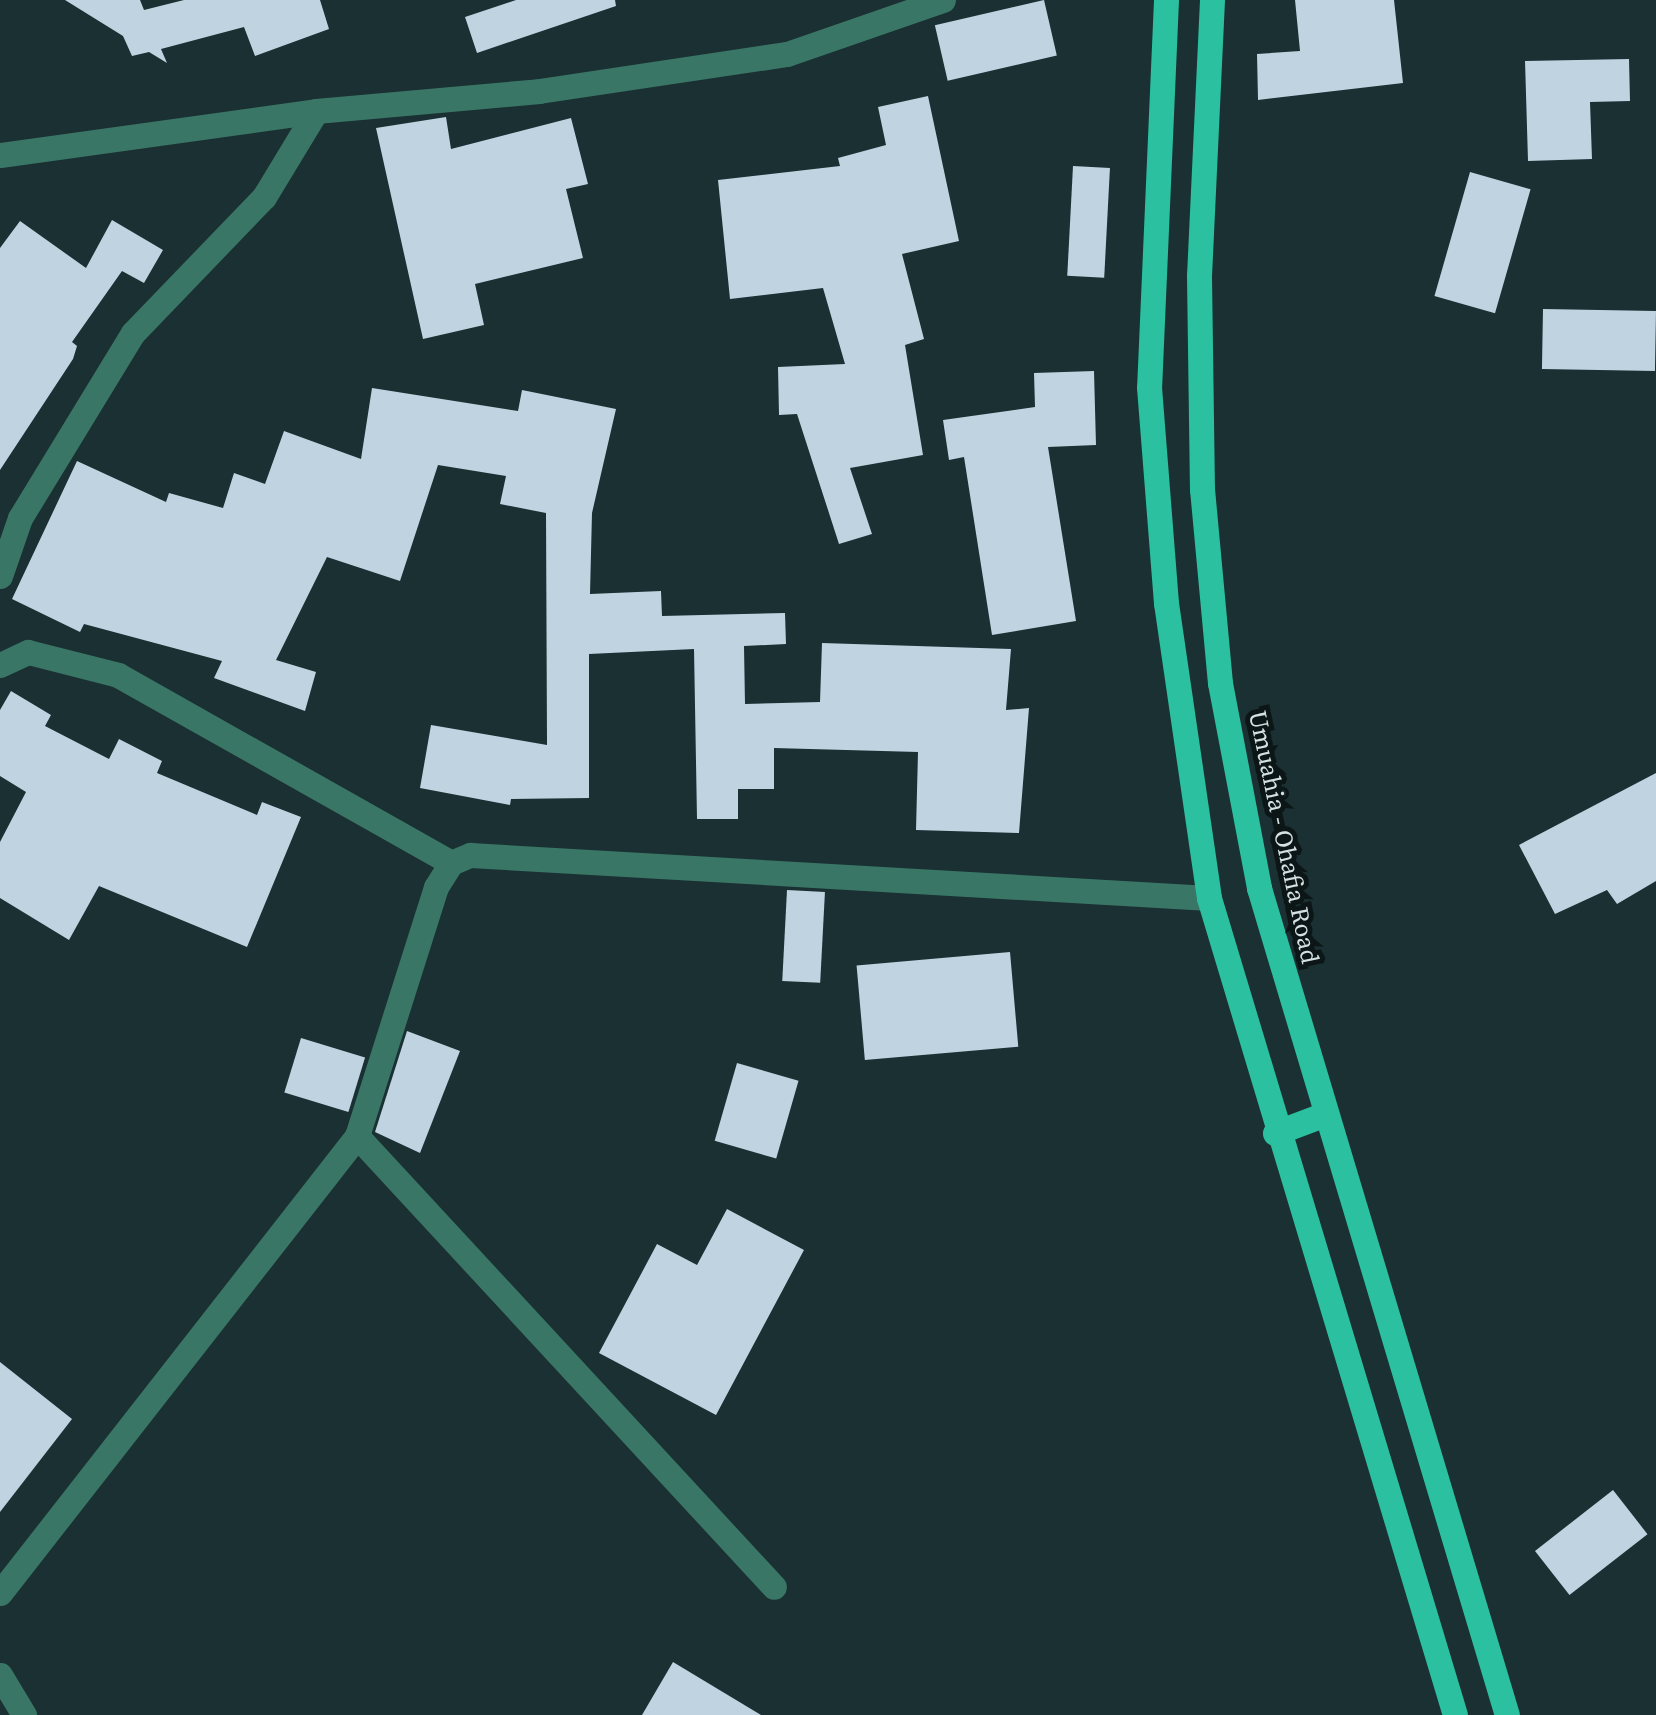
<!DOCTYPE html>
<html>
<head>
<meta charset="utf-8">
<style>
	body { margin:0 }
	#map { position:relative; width:1656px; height:1715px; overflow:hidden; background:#1a3033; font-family:"Source Serif 4",serif }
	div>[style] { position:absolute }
	.building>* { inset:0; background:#c0d3e1; transform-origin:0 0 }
	.minor>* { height:25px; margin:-12.5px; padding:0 12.5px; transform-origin:12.5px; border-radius:12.5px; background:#3a7666 }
	.major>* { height:25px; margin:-12.5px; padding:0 12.5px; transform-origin:12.5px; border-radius:12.5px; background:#2bc09f }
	span { translate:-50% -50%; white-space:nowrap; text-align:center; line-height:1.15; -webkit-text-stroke:10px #0d1617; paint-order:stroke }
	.street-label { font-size:25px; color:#d5e2e4 }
</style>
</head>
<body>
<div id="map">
	<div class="building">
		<i style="clip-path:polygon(65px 0,140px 0,144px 10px,184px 0,320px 0,329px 29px,255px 56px,244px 27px,161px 49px,167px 63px,149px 52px,132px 56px,123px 36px)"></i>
		<i style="clip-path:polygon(516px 0,615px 0,616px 6px,477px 53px,465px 17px)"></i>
		<i style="left:1044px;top:0;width:57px;height:112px;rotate:77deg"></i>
		<i style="clip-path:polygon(1295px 0,1394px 0,1403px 83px,1258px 100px,1257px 54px,1300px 51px)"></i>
		<i style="clip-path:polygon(1629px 59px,1630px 101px,1590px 102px,1592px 159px,1528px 161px,1525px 61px)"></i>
		<i style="clip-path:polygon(928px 96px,959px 241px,902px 254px,924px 339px,905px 345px,923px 455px,850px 468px,872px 534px,839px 544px,797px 414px,779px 415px,778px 367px,845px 364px,823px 288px,730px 299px,718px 180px,840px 166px,838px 158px,886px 145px,878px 107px)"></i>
		<i style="clip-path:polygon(446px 117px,451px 149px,571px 118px,588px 184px,566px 189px,583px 258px,475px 284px,484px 325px,423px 339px,376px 128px)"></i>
		<i style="left:1073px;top:166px;width:37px;height:110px;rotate:3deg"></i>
		<i style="left:1470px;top:172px;width:63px;height:129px;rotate:16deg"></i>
		<i style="clip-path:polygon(112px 220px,163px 250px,144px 283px,122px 271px,72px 342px,77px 346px,73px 359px,0 470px,0 248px,20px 221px,86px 268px)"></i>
		<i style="left:1543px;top:309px;width:113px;height:60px;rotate:1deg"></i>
		<i style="clip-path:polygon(1094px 371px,1096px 445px,1048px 447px,1076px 621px,992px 635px,964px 457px,949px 460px,943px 420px,1035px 407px,1034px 373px)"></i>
		<i style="clip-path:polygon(372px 388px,518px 411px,522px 390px,616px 409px,592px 513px,590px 594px,661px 591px,662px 616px,785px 613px,786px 644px,744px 646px,745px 704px,820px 702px,822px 643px,1011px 649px,1006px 710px,1029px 708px,1019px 833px,916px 830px,918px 752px,774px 748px,774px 789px,738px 789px,738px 819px,697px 819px,694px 649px,589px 654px,589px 798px,511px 799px,510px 805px,420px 788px,431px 725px,547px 745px,546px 513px,500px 504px,506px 476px,438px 465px,400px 581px,327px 557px,276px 660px,316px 672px,305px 711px,214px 678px,222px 661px,84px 624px,80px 632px,12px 599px,77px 461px,166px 502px,169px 493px,223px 508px,234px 473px,265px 484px,284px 431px,361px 459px)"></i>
		<i style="clip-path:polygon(11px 691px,51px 715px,45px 726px,109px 759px,119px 739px,162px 761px,157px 773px,257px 815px,262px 802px,301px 817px,247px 947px,99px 886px,69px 940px,0 898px,0 842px,26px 792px,0 776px,0 710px)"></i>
		<i style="clip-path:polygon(1656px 773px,1656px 881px,1617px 904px,1607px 890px,1555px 914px,1519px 845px)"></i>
		<i style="left:787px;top:890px;width:38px;height:91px;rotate:3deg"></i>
		<i style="left:1010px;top:952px;width:95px;height:154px;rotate:85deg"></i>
		<i style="clip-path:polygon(407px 1031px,460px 1051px,420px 1153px,375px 1132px)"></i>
		<i style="left:301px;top:1038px;width:67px;height:57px;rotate:17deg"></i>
		<i style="left:737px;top:1063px;width:64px;height:81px;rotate:16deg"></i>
		<i style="clip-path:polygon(727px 1209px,804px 1250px,716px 1415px,599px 1353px,657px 1244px,697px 1265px)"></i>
		<i style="clip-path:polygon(0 1362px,72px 1419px,0 1512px)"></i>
		<i style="left:1613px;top:1490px;width:56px;height:99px;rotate:52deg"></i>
		<i style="clip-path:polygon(673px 1662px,761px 1715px,642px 1715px)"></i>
	</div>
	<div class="minor">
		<i style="left:0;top:155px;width:319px;rotate:-7.9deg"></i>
		<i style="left:316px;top:111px;width:224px;rotate:-5.1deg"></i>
		<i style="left:539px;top:91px;width:251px;rotate:-8.5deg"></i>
		<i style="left:787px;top:54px;width:165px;rotate:-19.1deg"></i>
		<i style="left:0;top:576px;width:61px;rotate:-71deg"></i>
		<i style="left:20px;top:518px;width:217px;rotate:-58.6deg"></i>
		<i style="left:133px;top:333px;width:189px;rotate:-46.1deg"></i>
		<i style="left:264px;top:197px;width:100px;rotate:-58.8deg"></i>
		<i style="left:0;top:665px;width:31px;rotate:-25deg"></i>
		<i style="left:28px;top:652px;width:93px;rotate:14.3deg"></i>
		<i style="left:118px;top:675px;width:382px;rotate:29.4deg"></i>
		<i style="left:357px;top:1136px;width:614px;rotate:47.24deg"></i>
		<i style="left:0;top:1593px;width:580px;rotate:-52deg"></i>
		<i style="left:357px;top:1136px;width:261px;rotate:-72.4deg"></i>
		<i style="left:436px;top:887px;width:28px;rotate:-58deg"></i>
		<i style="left:451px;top:863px;width:21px;rotate:-23deg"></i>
		<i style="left:470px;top:855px;width:740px;rotate:3.33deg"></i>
		<i style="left:0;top:1675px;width:47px;rotate:59deg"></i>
	</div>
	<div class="major">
		<i style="left:1166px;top:0;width:387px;rotate:92.5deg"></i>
		<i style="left:1149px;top:387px;width:217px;rotate:85.5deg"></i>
		<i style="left:1166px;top:603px;width:298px;rotate:81.7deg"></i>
		<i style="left:1209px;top:898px;width:853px;rotate:73.24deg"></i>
		<i style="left:1212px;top:0;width:276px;rotate:92.7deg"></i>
		<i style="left:1199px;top:276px;width:213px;rotate:89.2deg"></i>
		<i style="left:1202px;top:489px;width:195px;rotate:84.7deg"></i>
		<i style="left:1220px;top:683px;width:209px;rotate:79.2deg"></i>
		<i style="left:1259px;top:888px;width:863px;rotate:73.31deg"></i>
		<i style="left:1275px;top:1133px;width:51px;rotate:-20.6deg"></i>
	</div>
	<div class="street-label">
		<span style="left:1284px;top:837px;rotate:78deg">Umuahia - Ohafia Road</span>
	</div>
</div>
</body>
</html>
